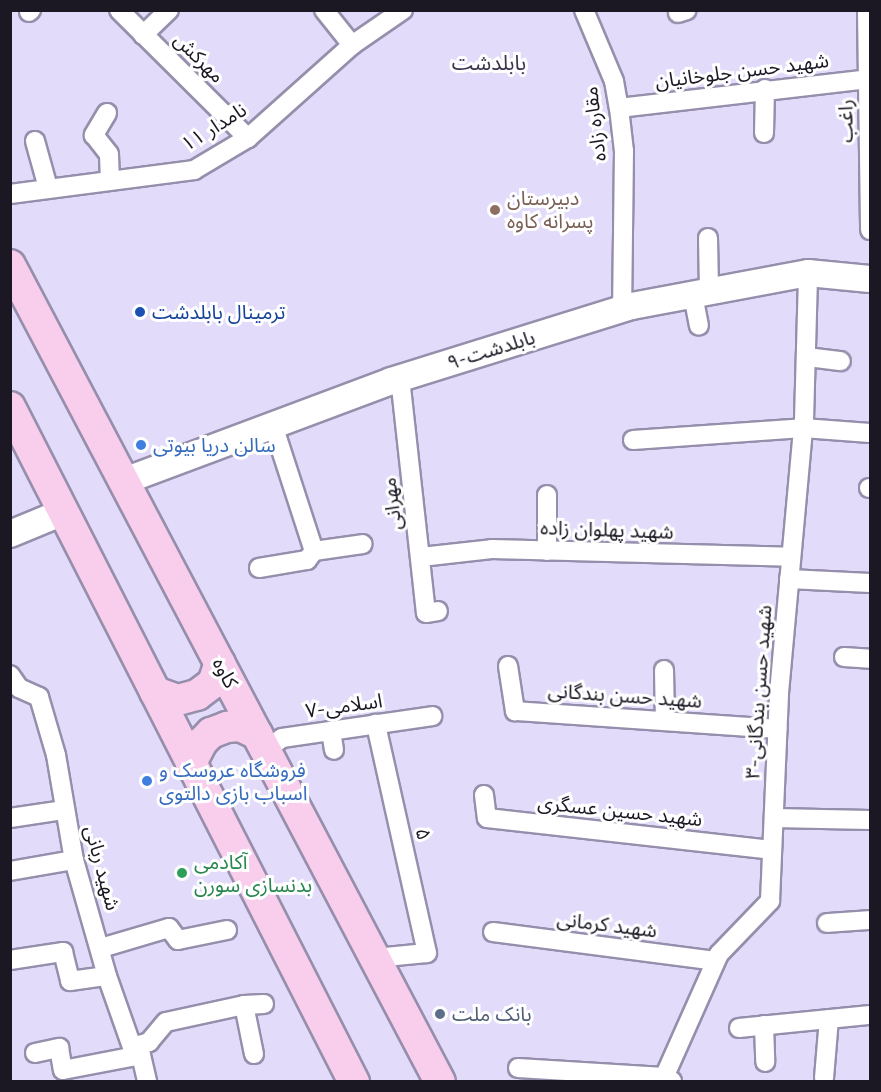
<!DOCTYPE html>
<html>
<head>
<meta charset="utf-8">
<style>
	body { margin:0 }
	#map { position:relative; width:881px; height:1092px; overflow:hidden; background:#e3dbfa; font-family:Raleway,"Noto Sans Arabic",sans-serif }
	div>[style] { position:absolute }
	.roads { filter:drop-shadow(2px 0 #968fac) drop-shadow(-2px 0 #968fac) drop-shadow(0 2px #968fac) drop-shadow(0 -2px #968fac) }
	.street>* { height:18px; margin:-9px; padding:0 9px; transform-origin:9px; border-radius:9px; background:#fff }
	.secondary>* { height:26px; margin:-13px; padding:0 13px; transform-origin:13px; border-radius:13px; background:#fff }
	.primary>* { height:30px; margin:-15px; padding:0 15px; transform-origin:15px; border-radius:15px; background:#f9ceec }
	.dots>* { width:16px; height:16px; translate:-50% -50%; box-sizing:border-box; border:3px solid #fff; border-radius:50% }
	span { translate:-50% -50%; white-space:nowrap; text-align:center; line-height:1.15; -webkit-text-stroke:6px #fff; paint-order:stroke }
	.street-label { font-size:20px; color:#1b1823 }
	.education-label { font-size:20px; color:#785e54 }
	.left { translate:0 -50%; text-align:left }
	.transit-label { font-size:20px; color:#164399 }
	.shop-label { font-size:20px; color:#366cbe }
	.leisure-label { font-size:20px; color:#27864d }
	.service-label { font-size:20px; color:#4e5e75 }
	.neighbourhood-label { font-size:21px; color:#3b344c }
	.frame { position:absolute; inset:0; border:12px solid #1b1823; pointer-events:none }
</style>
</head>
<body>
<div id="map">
	<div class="roads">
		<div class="street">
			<i style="left:119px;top:10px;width:182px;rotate:44.8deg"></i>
			<i style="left:324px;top:10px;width:45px;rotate:51.3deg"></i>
			<i style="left:584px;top:10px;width:77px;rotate:67.1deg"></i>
			<i style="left:614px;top:81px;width:27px;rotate:80deg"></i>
			<i style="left:619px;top:108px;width:43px;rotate:83.4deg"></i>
			<i style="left:624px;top:151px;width:158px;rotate:90.7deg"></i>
			<i style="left:867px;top:10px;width:220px;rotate:89.2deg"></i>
			<i style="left:29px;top:12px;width:3px;rotate:-45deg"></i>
			<i style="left:678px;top:13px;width:9px;rotate:-18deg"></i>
			<i style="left:143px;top:35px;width:36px;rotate:-44deg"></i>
			<i style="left:619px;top:108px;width:253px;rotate:-6.6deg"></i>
			<i style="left:107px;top:113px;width:26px;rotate:121deg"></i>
			<i style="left:94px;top:135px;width:24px;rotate:52deg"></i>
			<i style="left:109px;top:154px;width:25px;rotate:88deg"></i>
			<i style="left:764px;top:133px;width:44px;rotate:-88.7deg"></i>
			<i style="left:35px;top:141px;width:49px;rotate:74.5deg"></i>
			<i style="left:10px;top:194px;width:186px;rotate:-7.4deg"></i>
			<i style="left:194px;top:170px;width:63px;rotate:-30.7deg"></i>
			<i style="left:248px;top:138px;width:140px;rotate:-41.8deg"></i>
			<i style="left:352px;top:45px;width:62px;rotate:-34.5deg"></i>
			<i style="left:708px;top:238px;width:54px;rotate:88.9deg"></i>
			<i style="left:693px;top:295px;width:31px;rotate:79deg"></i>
			<i style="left:807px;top:357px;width:34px;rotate:7deg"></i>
			<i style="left:400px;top:378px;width:236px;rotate:83.7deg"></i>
			<i style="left:426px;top:613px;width:12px;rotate:-9deg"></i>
			<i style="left:273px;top:425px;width:133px;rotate:72deg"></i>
			<i style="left:633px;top:440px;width:170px;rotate:-4deg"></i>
			<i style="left:803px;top:428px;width:67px;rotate:4.3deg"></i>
			<i style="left:869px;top:488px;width:1px"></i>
			<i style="left:547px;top:495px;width:56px;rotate:90deg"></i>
			<i style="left:421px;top:557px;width:71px;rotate:-6.4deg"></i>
			<i style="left:492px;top:549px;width:299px;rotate:1.5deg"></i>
			<i style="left:259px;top:568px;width:49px;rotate:-9.5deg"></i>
			<i style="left:307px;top:560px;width:11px;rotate:-52deg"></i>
			<i style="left:314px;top:551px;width:49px;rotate:-8.1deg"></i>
			<i style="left:789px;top:579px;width:81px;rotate:2.8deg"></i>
			<i style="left:844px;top:657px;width:26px;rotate:4deg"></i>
			<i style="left:508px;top:666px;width:46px;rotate:81.2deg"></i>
			<i style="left:515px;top:711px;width:263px;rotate:3.9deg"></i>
			<i style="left:664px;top:670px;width:51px;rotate:88.9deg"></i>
			<i style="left:10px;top:675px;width:16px;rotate:55deg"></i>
			<i style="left:19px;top:688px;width:22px;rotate:24deg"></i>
			<i style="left:39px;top:697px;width:60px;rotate:73.7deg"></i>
			<i style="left:56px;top:755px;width:107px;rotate:80.3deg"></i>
			<i style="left:74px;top:860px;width:121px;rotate:74.1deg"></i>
			<i style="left:107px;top:976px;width:75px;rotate:70.6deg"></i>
			<i style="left:132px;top:1047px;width:12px;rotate:42deg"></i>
			<i style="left:141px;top:1055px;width:28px;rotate:77deg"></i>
			<i style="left:331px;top:731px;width:19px;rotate:81deg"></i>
			<i style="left:266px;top:750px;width:20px;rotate:-37deg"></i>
			<i style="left:282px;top:738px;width:152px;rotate:-8.3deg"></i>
			<i style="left:484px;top:795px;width:23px;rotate:83deg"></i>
			<i style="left:487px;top:818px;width:286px;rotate:6.4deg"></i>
			<i style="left:10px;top:818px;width:55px;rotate:-8.4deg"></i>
			<i style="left:774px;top:818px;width:96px;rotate:1.2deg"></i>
			<i style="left:10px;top:871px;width:65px;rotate:-9.8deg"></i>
			<i style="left:827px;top:923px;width:43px;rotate:-4deg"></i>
			<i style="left:493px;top:932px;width:224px;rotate:7.4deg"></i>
			<i style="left:101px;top:948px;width:71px;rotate:-16.4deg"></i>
			<i style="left:169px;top:928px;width:15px;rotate:53deg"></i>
			<i style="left:178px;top:940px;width:50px;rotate:-11.5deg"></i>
			<i style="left:375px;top:958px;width:52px;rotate:-5.5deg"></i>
			<i style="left:427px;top:953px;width:235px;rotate:-102.6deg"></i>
			<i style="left:10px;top:960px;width:54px;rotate:-8.6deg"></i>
			<i style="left:63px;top:952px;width:30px;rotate:76deg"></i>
			<i style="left:70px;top:981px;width:37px;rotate:-8deg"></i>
			<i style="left:244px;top:1005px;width:50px;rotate:78.5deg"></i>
			<i style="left:764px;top:1025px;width:37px;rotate:88deg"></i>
			<i style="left:739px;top:1028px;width:132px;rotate:-5.7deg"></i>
			<i style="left:132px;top:1047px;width:18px;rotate:-16deg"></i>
			<i style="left:149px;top:1042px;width:26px;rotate:-50deg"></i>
			<i style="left:166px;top:1022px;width:80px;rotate:-12.3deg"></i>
			<i style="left:244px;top:1005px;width:20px;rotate:-3deg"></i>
			<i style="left:35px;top:1053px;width:25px;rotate:-12deg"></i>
			<i style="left:59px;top:1048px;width:22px;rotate:80deg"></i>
			<i style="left:63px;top:1070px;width:79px;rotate:-10.9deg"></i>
			<i style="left:518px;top:1068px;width:146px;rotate:3.5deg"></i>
			<i style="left:664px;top:1077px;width:9px;rotate:27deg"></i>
			<i style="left:824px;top:1078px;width:59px;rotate:-85.2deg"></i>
			<i style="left:662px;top:1082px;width:140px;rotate:-66deg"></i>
			<i style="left:719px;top:954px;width:74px;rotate:-46.1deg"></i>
			<i style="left:770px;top:901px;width:208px;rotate:-87.5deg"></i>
			<i style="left:779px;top:693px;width:274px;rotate:-84.8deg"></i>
			<i style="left:804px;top:420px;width:147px;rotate:-88.4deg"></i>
		</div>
		<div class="secondary">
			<i style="left:124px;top:481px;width:285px;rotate:-20.5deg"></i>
			<i style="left:391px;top:381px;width:252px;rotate:-17.3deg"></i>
			<i style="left:632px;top:306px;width:179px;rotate:-10.6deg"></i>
			<i style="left:808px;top:273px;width:62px;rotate:5.5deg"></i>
			<i style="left:10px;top:534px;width:57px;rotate:-22.5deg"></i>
		</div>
		<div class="primary">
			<i style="left:10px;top:265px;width:923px;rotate:62.24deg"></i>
			<i style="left:10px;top:407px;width:758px;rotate:63deg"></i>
			<i style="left:155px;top:692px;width:24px;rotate:19deg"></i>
			<i style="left:178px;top:700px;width:20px;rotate:-15deg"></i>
			<i style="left:197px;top:695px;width:20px;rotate:-37deg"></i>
			<i style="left:213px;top:683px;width:21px;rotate:-71deg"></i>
			<i style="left:191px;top:763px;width:24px;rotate:-62deg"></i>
			<i style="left:202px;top:742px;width:13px;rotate:-45deg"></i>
			<i style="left:211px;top:733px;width:17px;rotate:-21deg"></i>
			<i style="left:227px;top:727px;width:13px;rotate:-4deg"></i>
			<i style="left:240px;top:726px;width:19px;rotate:25deg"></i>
		</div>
	</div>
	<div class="dots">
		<i style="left:495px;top:210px;background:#8d6e63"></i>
		<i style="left:140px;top:312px;background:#1a4fb4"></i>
		<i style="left:141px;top:445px;background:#3f7fe0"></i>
		<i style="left:147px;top:781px;background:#3f7fe0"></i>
		<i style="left:182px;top:873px;background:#2e9e5b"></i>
		<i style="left:440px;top:1014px;background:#5c6f8a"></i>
	</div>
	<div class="street-label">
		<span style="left:199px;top:58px;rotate:45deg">مهرکش</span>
		<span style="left:742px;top:71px;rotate:-7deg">شهید حسن جلوخانیان</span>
		<span style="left:846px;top:121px;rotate:-91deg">راغب</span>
		<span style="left:595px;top:124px;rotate:-97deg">مقاره زاده</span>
		<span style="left:214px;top:127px;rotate:-32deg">۱۱ نامدار</span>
		<span style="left:491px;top:350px;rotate:-17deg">۹-بابلدشت</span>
		<span style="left:392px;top:504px;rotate:-97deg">مهرانی</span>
		<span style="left:607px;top:530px;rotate:2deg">شهید پهلوان زاده</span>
		<span style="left:225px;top:673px;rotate:62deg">کاوه</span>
		<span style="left:759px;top:692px;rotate:-86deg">۳-شهید حسن بندگانی</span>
		<span style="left:625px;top:696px;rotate:4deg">شهید حسن بندگانی</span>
		<span style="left:344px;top:706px;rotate:-8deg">۷-اسلامی</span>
		<span style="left:620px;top:811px;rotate:6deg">شهید حسین عسگری</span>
		<span style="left:423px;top:834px;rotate:77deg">۵</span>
		<span style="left:102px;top:868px;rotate:75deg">شهید ربانی</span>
		<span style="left:607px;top:925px;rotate:7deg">شهید کرمانی</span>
	</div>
	<div class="education-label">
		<span class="left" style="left:507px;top:210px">دبیرستان<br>پسرانه کاوه</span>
	</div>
	<div class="transit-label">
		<span class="left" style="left:152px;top:312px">ترمینال بابلدشت</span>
	</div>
	<div class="shop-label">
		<span class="left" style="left:153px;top:445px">سالن دریا بیوتی</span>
		<span class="left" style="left:159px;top:782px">فروشگاه عروسک و<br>اسباب بازی دالتوی</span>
	</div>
	<div class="leisure-label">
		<span class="left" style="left:194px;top:874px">آکادمی<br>بدنسازی سورن</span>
	</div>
	<div class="service-label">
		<span class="left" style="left:452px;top:1014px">بانک ملت</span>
	</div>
	<div class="neighbourhood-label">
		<span style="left:489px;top:63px">بابلدشت</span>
	</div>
	<div class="frame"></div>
</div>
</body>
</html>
